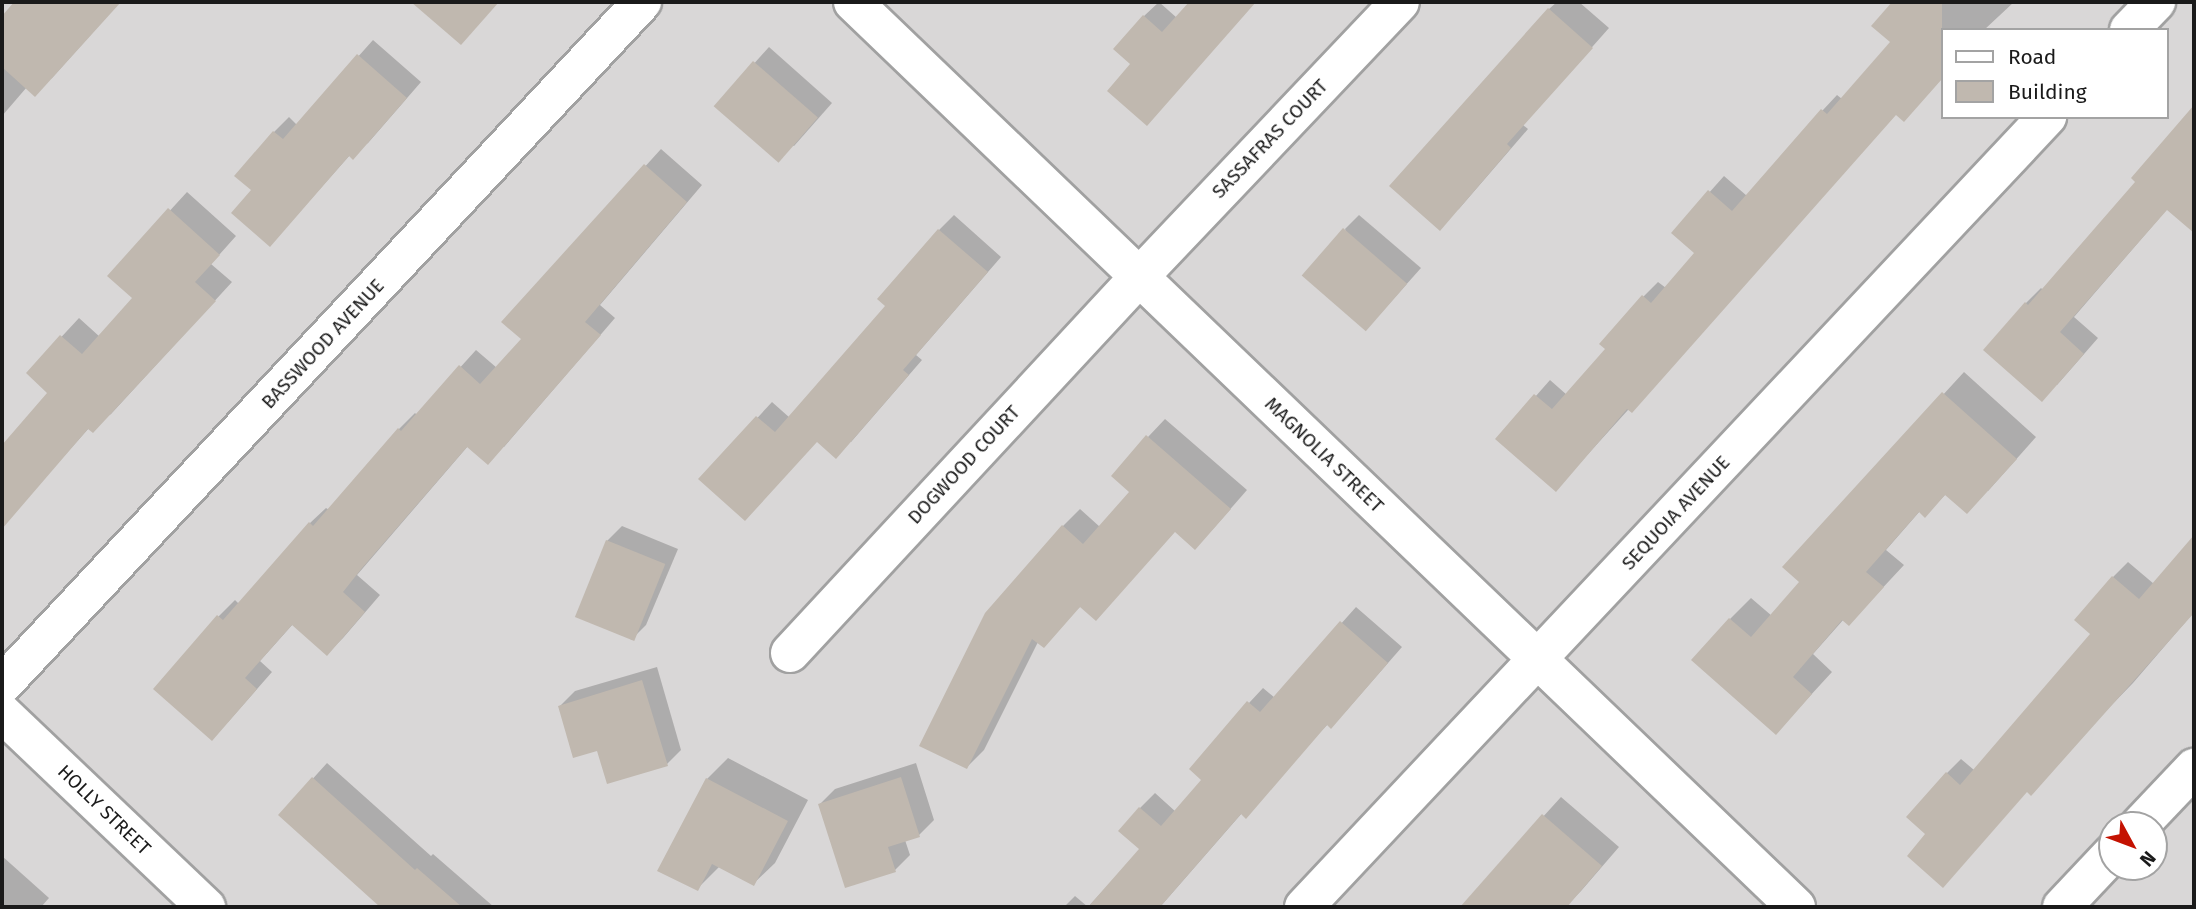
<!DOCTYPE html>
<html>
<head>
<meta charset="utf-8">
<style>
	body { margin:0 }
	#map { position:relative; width:2196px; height:909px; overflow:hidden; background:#ece9e0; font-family:"Fira Sans",sans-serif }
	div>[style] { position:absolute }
	.residential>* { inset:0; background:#d9d7d7 }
	.shadow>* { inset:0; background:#0003 }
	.building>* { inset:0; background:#c0b8af; transform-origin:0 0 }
	.roads { filter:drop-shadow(2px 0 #a1a1a1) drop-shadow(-2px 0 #a1a1a1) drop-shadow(0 2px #a1a1a1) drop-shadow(0 -2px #a1a1a1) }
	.street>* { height:38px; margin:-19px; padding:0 19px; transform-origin:19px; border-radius:19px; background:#fff }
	span { translate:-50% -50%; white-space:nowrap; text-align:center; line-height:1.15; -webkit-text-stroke:6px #fff; paint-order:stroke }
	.street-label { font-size:19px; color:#1a1a1a }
	.frame { position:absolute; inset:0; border:4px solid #1a1a1a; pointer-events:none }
	.legend { position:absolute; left:1941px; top:28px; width:228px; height:91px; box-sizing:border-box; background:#fff; border:2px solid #a3a3a3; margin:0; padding:9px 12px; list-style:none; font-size:21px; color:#1a1a1a }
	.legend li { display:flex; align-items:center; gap:14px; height:35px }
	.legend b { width:35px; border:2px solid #a3a3a3 }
	.north { position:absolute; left:2098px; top:811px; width:70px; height:70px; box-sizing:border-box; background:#fff; border:2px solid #a3a3a3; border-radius:50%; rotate:131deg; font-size:19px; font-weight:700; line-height:28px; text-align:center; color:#1a1a1a }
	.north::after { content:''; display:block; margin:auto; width:24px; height:32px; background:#c41201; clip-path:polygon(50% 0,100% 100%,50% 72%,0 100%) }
</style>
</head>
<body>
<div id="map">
	<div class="residential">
		<i style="clip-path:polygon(evenodd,2px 2px,2194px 2px,2194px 907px,2px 907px,2px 2px,1942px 30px,2166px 30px,2166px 117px,1942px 117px,1942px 30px,2px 2px,2112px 825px,2154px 825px,2154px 867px,2112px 867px,2112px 825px)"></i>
	</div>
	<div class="shadow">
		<i style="clip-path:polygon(17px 2px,120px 2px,52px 78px,27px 87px,2px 116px,2px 18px)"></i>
		<i style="clip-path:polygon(1159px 2px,1177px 18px,1192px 2px,1255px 2px,1147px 124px,1133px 64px,1144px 16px)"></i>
		<i style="clip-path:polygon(1557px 2px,1579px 2px,1609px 28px,1523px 125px,1528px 129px,1458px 210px,1549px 9px)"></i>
		<i style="clip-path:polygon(1894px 2px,2014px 2px,1984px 30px,1942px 30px,1942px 78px,1904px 120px,1897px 113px,1570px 474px,1498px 439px,1550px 380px,1567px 395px,1607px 349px,1643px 297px,1658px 282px,1666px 288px,1697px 253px,1674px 232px,1724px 176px,1747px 196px,1823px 110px,1837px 95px,1842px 99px,1892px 42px,1874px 25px)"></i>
		<i style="clip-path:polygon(373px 40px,421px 82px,368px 143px,350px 155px,270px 245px,253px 190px,274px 132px,289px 117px,297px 125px)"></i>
		<i style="clip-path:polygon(769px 47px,832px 103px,794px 146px,716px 106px)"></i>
		<i style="clip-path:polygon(2194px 109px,2194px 209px,2183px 221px,2168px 208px,2074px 317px,2098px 338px,2057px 385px,1985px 350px,2026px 303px,2041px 288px,2043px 290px,2138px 182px)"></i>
		<i style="clip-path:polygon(661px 149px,702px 185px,600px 305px,615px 318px,504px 447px,468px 446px,357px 575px,380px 595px,343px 638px,327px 654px,293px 624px,260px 661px,272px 672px,228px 722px,155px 689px,219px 616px,235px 600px,239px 604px,310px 523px,326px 508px,329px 510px,399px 429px,415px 413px,417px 415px,476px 350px,497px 368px,524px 339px,504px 322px)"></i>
		<i style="clip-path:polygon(187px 192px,236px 236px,211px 264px,232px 282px,111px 414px,89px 428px,7px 520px,2px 515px,2px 448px,50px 392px,28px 373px,79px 318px,100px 337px,135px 298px,110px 276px)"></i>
		<i style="clip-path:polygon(954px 215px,1001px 257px,916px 355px,922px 360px,851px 442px,817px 441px,701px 479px,772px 402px,790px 418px,887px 306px,939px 230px)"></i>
		<i style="clip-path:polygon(1359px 215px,1421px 268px,1380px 314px,1345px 229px)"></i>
		<i style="clip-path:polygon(1964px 372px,2036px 437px,1988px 491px,1946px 494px,1925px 515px,1920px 511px,1886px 550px,1904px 565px,1849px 624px,1844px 619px,1813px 654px,1832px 672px,1776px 733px,1730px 619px,1751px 598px,1772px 616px,1802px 582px,1785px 567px)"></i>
		<i style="clip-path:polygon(1165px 419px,1247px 490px,1212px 530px,1176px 530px,1096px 619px,1081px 606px,1038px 642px,984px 750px,967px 767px,1063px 526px,1080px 509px,1100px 527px,1131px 491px,1148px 437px)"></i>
		<i style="clip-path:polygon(622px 526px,678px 549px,646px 625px,631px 640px,607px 541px)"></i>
		<i style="clip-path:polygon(2194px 538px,2194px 612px,2133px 683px,2028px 791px,1928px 834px,1947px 773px,1961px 759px,1974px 770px,2093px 634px,2076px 619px,2113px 577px,2128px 562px,2154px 584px)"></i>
		<i style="clip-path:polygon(1356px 607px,1402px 647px,1346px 711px,1328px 724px,1242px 813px,1160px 907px,1064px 907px,1075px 896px,1088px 907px,1141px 849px,1121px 831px,1140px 808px,1155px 793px,1176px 812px,1204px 780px,1249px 703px,1263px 688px,1275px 698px)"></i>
		<i style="clip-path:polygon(657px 667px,681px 750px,667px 764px,598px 749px,560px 706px,575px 691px)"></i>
		<i style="clip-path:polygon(728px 758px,808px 800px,775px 863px,753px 884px,720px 866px,697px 889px,707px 779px)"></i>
		<i style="clip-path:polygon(327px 763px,431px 856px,433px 854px,494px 907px,383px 907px,280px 815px)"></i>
		<i style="clip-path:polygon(916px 763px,934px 820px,919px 835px,905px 840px,910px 855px,895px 870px,820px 804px,835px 789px)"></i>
		<i style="clip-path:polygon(1561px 797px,1619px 847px,1581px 891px,1565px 907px,1560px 907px,1548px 897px,1539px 907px,1461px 907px)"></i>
		<i style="clip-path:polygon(2px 856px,49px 898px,41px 907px,2px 907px)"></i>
	</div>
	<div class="building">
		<i style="clip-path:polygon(14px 2px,121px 2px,35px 97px,2px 67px,2px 16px)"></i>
		<i style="clip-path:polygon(411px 2px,499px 2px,461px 45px)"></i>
		<i style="clip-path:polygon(1189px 2px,1256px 2px,1147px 126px,1107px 91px,1130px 64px,1113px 49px,1143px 15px,1162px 32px)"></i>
		<i style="clip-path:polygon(1892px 2px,1942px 2px,1942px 79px,1904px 122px,1896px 115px,1632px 413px,1627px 409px,1556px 492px,1495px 439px,1534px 394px,1552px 409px,1605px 349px,1599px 344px,1642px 295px,1651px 303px,1694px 253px,1671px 233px,1708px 190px,1732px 211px,1821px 109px,1827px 114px,1890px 42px,1871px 26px)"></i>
		<i style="clip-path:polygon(1548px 8px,1593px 48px,1507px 144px,1511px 148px,1440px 231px,1389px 186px)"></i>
		<i style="clip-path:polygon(357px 54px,407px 98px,353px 160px,349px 156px,270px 247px,231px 213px,251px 190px,234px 176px,273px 131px,283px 139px)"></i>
		<i style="left:753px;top:61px;width:86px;height:60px;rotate:41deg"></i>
		<i style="clip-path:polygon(2194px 105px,2194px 233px,2167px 210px,2060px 332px,2084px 354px,2042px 402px,1983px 350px,2025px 302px,2028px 305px,2135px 182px,2131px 178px)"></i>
		<i style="clip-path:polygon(644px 164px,687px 202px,585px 322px,601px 335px,488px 465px,467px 447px,362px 568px,343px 592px,365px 612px,327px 656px,292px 625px,245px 678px,257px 689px,212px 741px,153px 689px,217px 615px,223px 620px,309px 522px,313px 526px,398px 428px,401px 431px,459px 365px,480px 384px,521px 339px,501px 322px)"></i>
		<i style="clip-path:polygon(168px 208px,220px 255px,195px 282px,216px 301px,93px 433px,88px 429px,2px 529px,2px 445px,47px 393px,26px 373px,60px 335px,82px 354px,132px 298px,107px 276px)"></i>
		<i style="left:1343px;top:228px;width:85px;height:63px;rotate:41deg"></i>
		<i style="clip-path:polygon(938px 229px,988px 272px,903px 370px,909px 375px,836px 459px,817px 442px,745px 521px,698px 479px,756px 416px,775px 432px,885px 306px,877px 299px)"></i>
		<i style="clip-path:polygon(1942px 392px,2017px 459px,1967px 514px,1945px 495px,1925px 518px,1919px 512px,1866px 572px,1884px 587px,1849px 626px,1842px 620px,1793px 677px,1812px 694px,1776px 735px,1691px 660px,1729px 618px,1751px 637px,1799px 582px,1782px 567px)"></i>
		<i style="clip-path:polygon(1146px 435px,1231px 509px,1195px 550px,1175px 532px,1096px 621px,1080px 607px,1044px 648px,1032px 639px,967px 769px,919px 746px,985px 613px,1062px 525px,1083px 544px,1129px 492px,1111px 476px)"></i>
		<i style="clip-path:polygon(2194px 535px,2194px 613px,2031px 796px,2027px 792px,1943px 888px,1907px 856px,1925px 834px,1906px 817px,1946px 772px,1960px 785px,2090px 634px,2074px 620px,2112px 576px,2139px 599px)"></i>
		<i style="left:606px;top:540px;width:64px;height:83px;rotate:22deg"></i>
		<i style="clip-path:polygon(1340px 621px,1388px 663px,1331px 729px,1327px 725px,1246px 819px,1241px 814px,1160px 907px,1088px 907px,1139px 849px,1118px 831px,1139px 807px,1161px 826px,1201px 780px,1189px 769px,1247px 701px,1260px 712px)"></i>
		<i style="clip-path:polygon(642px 680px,668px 766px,607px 784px,597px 751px,573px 758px,558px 706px)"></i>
		<i style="clip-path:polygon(312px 777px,415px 870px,417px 868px,462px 907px,380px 907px,278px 815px)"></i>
		<i style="clip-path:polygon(901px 777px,920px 837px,888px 847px,896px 872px,845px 888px,818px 804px)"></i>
		<i style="clip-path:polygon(706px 778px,788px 821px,754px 886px,712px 864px,698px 891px,657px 871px)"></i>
		<i style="clip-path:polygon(1542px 814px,1602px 866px,1567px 907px,1460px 907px)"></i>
	</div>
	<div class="roads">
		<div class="street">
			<i style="left:853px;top:2px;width:1307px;rotate:43.82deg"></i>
			<i style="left:2129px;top:30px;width:39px;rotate:-46deg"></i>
			<i style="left:790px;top:653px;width:513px;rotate:-47.13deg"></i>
			<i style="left:1139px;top:277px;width:379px;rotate:-46.5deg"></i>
			<i style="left:2px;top:685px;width:936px;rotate:-46.86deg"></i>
			<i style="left:2px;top:713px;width:282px;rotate:43.6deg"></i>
			<i style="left:2140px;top:825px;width:79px;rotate:-46.5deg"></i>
			<i style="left:1304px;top:907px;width:1085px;rotate:-46.76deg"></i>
			<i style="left:2062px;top:907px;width:73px;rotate:-46.7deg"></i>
		</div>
	</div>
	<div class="street-label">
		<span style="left:1270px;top:139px;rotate:-46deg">SASSAFRAS COURT</span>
		<span style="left:323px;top:344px;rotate:-47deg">BASSWOOD AVENUE</span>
		<span style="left:1324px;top:455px;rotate:44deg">MAGNOLIA STREET</span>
		<span style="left:964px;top:465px;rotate:-47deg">DOGWOOD COURT</span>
		<span style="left:1676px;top:513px;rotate:-47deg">SEQUOIA AVENUE</span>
		<span style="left:104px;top:810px;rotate:44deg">HOLLY STREET</span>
	</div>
	<div class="frame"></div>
	<ul class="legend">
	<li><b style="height:9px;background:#fff"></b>Road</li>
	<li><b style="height:19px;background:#c0b8af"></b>Building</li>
	</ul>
	<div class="north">N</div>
</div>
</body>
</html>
